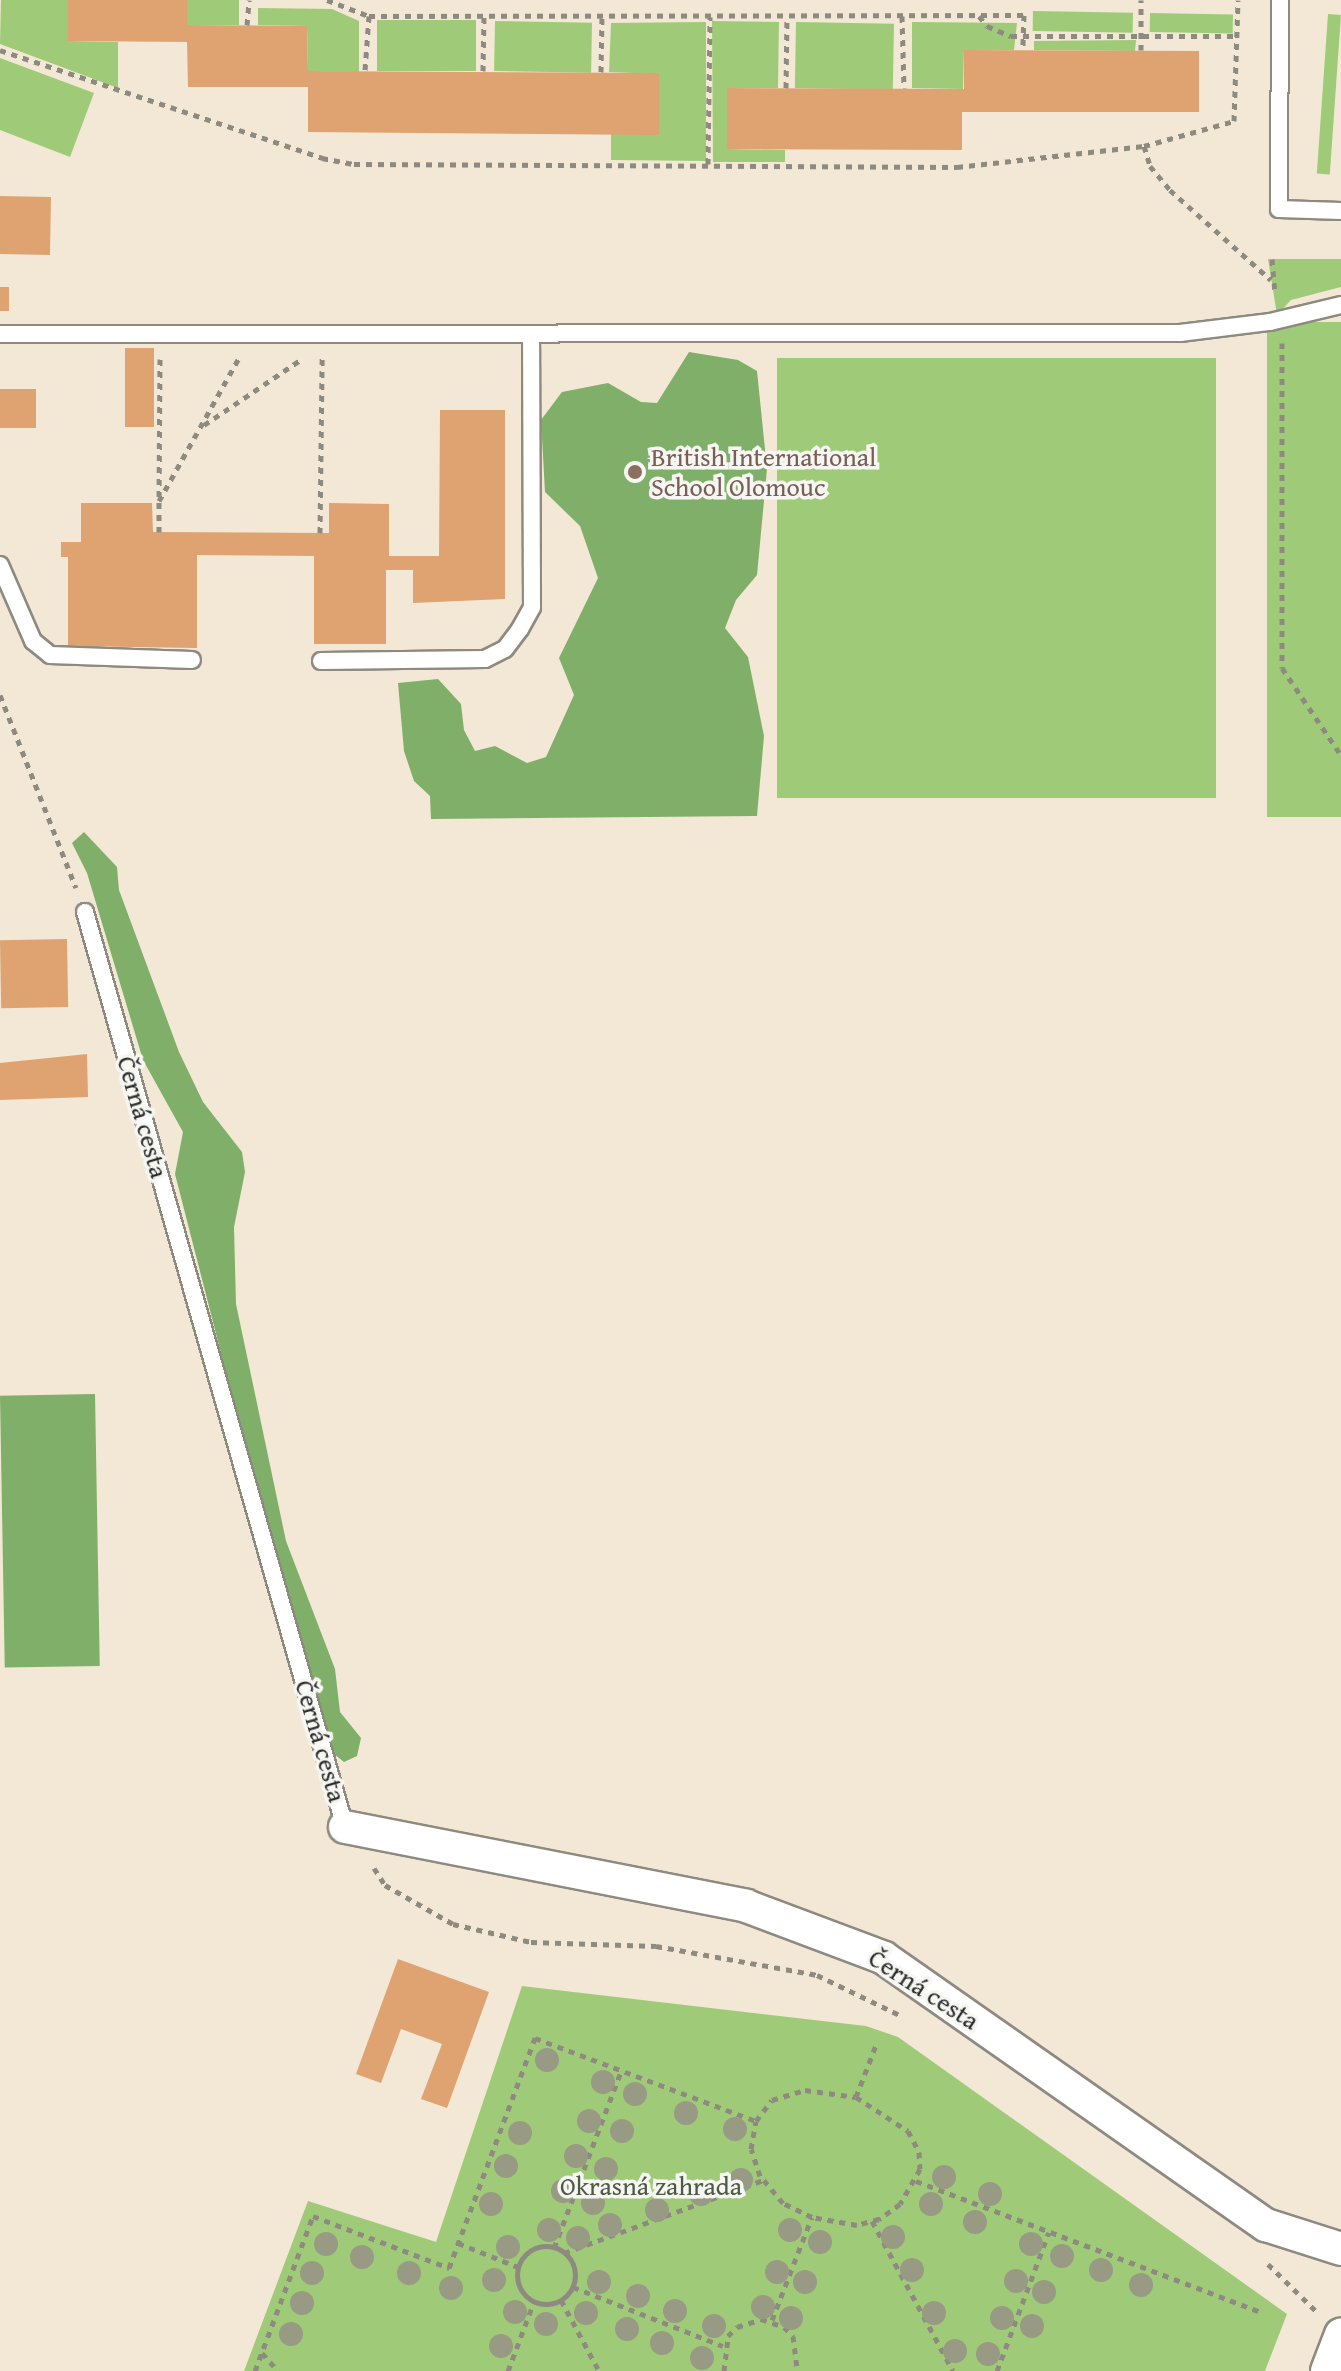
<!DOCTYPE html>
<html>
<head>
<meta charset="utf-8">
<style>
	body { margin:0 }
	#map { position:relative; width:1341px; height:2371px; overflow:hidden; background:#f2e8d5; font-family:"Gentium Book Plus",serif }
	div>[style] { position:absolute }
	.green>* { inset:0; background:#9fcb78; transform-origin:0 0 }
	.forest>* { inset:0; background:#7faf68; transform-origin:0 0 }
	.building>* { inset:0; background:#dea371; transform-origin:0 0 }
	.path>* { height:5px; margin-top:-2.5px; transform-origin:0; background:repeating-linear-gradient(90deg,#8e8a80 0 6px,transparent 0 12px) }
	.path>.ring { margin:-2.5px; padding:0; box-sizing:content-box; background:none; border:5px solid #8e8a80; border-radius:50% }
	.roads { filter:drop-shadow(2px 0 #8e8a80) drop-shadow(-2px 0 #8e8a80) drop-shadow(0 2px #8e8a80) drop-shadow(0 -2px #8e8a80) }
	.lane>* { height:16px; margin:-8px; padding:0 8px; transform-origin:8px; border-radius:8px; background:#fff }
	.street>* { height:32px; margin:-16px; padding:0 16px; transform-origin:16px; border-radius:16px; background:#fff }
	.trees>* { width:24px; height:24px; margin:-12px; border-radius:50%; background:#989a84 }
	.dots>* { width:22px; height:22px; translate:-50% -50%; box-sizing:border-box; border:4px solid #f6f6f2; border-radius:50% }
	span { translate:-50% -50%; white-space:nowrap; text-align:center; line-height:1.15; -webkit-text-stroke:7px #f6f6f2; paint-order:stroke }
	.education-label { font-size:26px; color:#785e54 }
	.left { translate:0 -50%; text-align:left }
	.street-label { font-size:26px; color:#2b2b2b }
	.park-label { font-size:26px; color:#4e5b42 }
</style>
</head>
<body>
<div id="map">
	<div class="green">
		<i style="clip-path:polygon(1px 0,68px 0,68px 41px,118px 42px,118px 88px,0 44px)"></i>
		<i style="left:187px;top:0;width:52px;height:25px"></i>
		<i style="clip-path:polygon(258px 8px,332px 9px,359px 21px,359px 72px,308px 71px,307px 26px,258px 25px)"></i>
		<i style="left:1033px;top:11px;width:100px;height:20px;rotate:1deg"></i>
		<i style="left:1150px;top:13px;width:83px;height:19px;rotate:1deg"></i>
		<i style="left:1328px;top:14px;width:13px;height:160px;rotate:4deg"></i>
		<i style="left:377px;top:20px;width:99px;height:51px"></i>
		<i style="left:495px;top:21px;width:97px;height:50px;rotate:1deg"></i>
		<i style="clip-path:polygon(712px 21px,779px 22px,778px 88px,727px 88px,727px 149px,785px 150px,785px 162px,713px 162px)"></i>
		<i style="clip-path:polygon(706px 22px,706px 161px,611px 160px,611px 134px,659px 134px,659px 74px,609px 72px,611px 23px)"></i>
		<i style="left:796px;top:22px;width:98px;height:66px;rotate:1deg"></i>
		<i style="clip-path:polygon(912px 22px,1017px 23px,1014px 50px,964px 50px,963px 89px,912px 88px)"></i>
		<i style="clip-path:polygon(1136px 40px,1135px 51px,1034px 50px,1034px 41px)"></i>
		<i style="clip-path:polygon(0 58px,94px 93px,70px 157px,0 130px)"></i>
		<i style="clip-path:polygon(1268px 259px,1341px 259px,1341px 287px,1291px 300px,1277px 315px)"></i>
		<i style="left:1341px;top:322px;width:495px;height:74px;rotate:90deg"></i>
		<i style="left:1216px;top:358px;width:440px;height:439px;rotate:90deg"></i>
		<i style="clip-path:polygon(522px 1986px,866px 2026px,898px 2037px,1287px 2314px,1265px 2371px,244px 2371px,308px 2201px,436px 2242px)"></i>
	</div>
	<div class="forest">
		<i style="clip-path:polygon(689px 352px,738px 360px,757px 371px,767px 469px,757px 575px,736px 600px,725px 628px,748px 657px,764px 736px,757px 816px,431px 819px,430px 796px,414px 781px,404px 751px,398px 683px,438px 679px,461px 704px,464px 730px,475px 751px,495px 746px,527px 763px,546px 757px,574px 695px,559px 658px,598px 578px,580px 526px,545px 492px,541px 420px,562px 392px,608px 383px,641px 402px,657px 403px)"></i>
		<i style="clip-path:polygon(84px 832px,117px 867px,119px 890px,179px 1052px,203px 1102px,242px 1152px,245px 1172px,234px 1227px,236px 1304px,286px 1541px,335px 1669px,340px 1712px,361px 1738px,357px 1756px,344px 1762px,334px 1754px,251px 1470px,175px 1174px,183px 1132px,143px 1060px,87px 873px,72px 843px)"></i>
		<i style="left:95px;top:1394px;width:272px;height:95px;rotate:89deg"></i>
	</div>
	<div class="building">
		<i style="clip-path:polygon(68px 0,187px 0,187px 25px,307px 26px,308px 71px,659px 73px,659px 135px,308px 132px,308px 87px,188px 87px,187px 42px,68px 41px)"></i>
		<i style="clip-path:polygon(964px 50px,1199px 51px,1199px 112px,962px 112px,962px 150px,727px 149px,727px 88px,964px 89px)"></i>
		<i style="left:0;top:196px;width:51px;height:58px;rotate:1deg"></i>
		<i style="left:0;top:287px;width:9px;height:24px"></i>
		<i style="left:125px;top:348px;width:29px;height:79px"></i>
		<i style="left:36px;top:389px;width:39px;height:36px;rotate:90deg"></i>
		<i style="clip-path:polygon(440px 410px,505px 410px,505px 599px,413px 603px,413px 570px,386px 570px,386px 644px,314px 644px,314px 556px,197px 555px,197px 648px,68px 646px,68px 557px,61px 557px,61px 542px,81px 542px,81px 503px,152px 503px,153px 532px,320px 533px,329px 533px,329px 503px,389px 504px,389px 556px,439px 556px)"></i>
		<i style="left:67px;top:939px;width:68px;height:67px;rotate:89deg"></i>
		<i style="clip-path:polygon(87px 1054px,88px 1097px,0 1100px,0 1063px)"></i>
		<i style="clip-path:polygon(398px 1959px,489px 1992px,447px 2108px,421px 2099px,442px 2044px,401px 2029px,381px 2083px,356px 2074px)"></i>
	</div>
	<div class="path">
		<i style="left:327px;top:0;width:45px;rotate:20.9deg"></i>
		<i style="left:369px;top:16px;width:55px;rotate:94.2deg"></i>
		<i style="left:369px;top:16px;width:655px;rotate:-0.09deg"></i>
		<i style="left:1024px;top:15px;width:35px;rotate:92deg"></i>
		<i style="left:902px;top:16px;width:72px;rotate:88.4deg"></i>
		<i style="left:979px;top:16px;width:13px;rotate:51deg"></i>
		<i style="left:987px;top:26px;width:26px;rotate:23deg"></i>
		<i style="left:1011px;top:36px;width:226px"></i>
		<i style="left:247px;top:25px;width:25px;rotate:-85deg"></i>
		<i style="left:0;top:50px;width:340px;rotate:18.5deg"></i>
		<i style="left:322px;top:158px;width:33px;rotate:11deg"></i>
		<i style="left:354px;top:164px;width:603px;rotate:0.29deg"></i>
		<i style="left:957px;top:167px;width:188px;rotate:-6.4deg"></i>
		<i style="left:1144px;top:146px;width:93px;rotate:-15.5deg"></i>
		<i style="left:1234px;top:121px;width:121px;rotate:-88.1deg"></i>
		<i style="left:1141px;top:50px;width:50px;rotate:-90deg"></i>
		<i style="left:483px;top:71px;width:55px;rotate:-89deg"></i>
		<i style="left:601px;top:72px;width:55px;rotate:-89deg"></i>
		<i style="left:786px;top:88px;width:71px;rotate:-89.2deg"></i>
		<i style="left:1144px;top:146px;width:21px;rotate:73deg"></i>
		<i style="left:1150px;top:166px;width:31px;rotate:50deg"></i>
		<i style="left:1170px;top:190px;width:135px;rotate:41.7deg"></i>
		<i style="left:708px;top:164px;width:147px;rotate:-89.2deg"></i>
		<i style="left:1272px;top:259px;width:35px;rotate:85deg"></i>
		<i style="left:1282px;top:343px;width:325px;rotate:90deg"></i>
		<i style="left:1282px;top:668px;width:105px;rotate:55.9deg"></i>
		<i style="left:160px;top:359px;width:142px;rotate:90.4deg"></i>
		<i style="left:159px;top:501px;width:164px;rotate:-60.8deg"></i>
		<i style="left:204px;top:425px;width:115px;rotate:-34deg"></i>
		<i style="left:159px;top:532px;width:31px;rotate:-90deg"></i>
		<i style="left:320px;top:533px;width:175px;rotate:-89.3deg"></i>
		<i style="left:0;top:695px;width:207px;rotate:68.5deg"></i>
		<i style="left:374px;top:1868px;width:20px;rotate:57deg"></i>
		<i style="left:385px;top:1885px;width:78px;rotate:29.8deg"></i>
		<i style="left:453px;top:1924px;width:80px;rotate:13deg"></i>
		<i style="left:531px;top:1942px;width:125px;rotate:1.8deg"></i>
		<i style="left:656px;top:1946px;width:164px;rotate:10.2deg"></i>
		<i style="left:817px;top:1975px;width:94px;rotate:25.8deg"></i>
		<i style="left:805px;top:2090px;width:51px;rotate:7.8deg"></i>
		<i style="left:856px;top:2097px;width:62px;rotate:33.2deg"></i>
		<i style="left:908px;top:2131px;width:24px;rotate:62deg"></i>
		<i style="left:919px;top:2152px;width:17px;rotate:87deg"></i>
		<i style="left:920px;top:2169px;width:40px;rotate:119.7deg"></i>
		<i style="left:900px;top:2204px;width:26px;rotate:144deg"></i>
		<i style="left:879px;top:2219px;width:23px;rotate:165deg"></i>
		<i style="left:857px;top:2225px;width:46px;rotate:-169.9deg"></i>
		<i style="left:812px;top:2217px;width:32px;rotate:-154deg"></i>
		<i style="left:783px;top:2203px;width:35px;rotate:-130deg"></i>
		<i style="left:760px;top:2176px;width:28px;rotate:-108deg"></i>
		<i style="left:751px;top:2149px;width:28px;rotate:-80deg"></i>
		<i style="left:756px;top:2121px;width:26px;rotate:-53deg"></i>
		<i style="left:772px;top:2100px;width:34px;rotate:-17deg"></i>
		<i style="left:856px;top:2097px;width:56px;rotate:-69deg"></i>
		<i style="left:916px;top:2181px;width:367px;rotate:20.8deg"></i>
		<i style="left:872px;top:2221px;width:170px;rotate:61.6deg"></i>
		<i style="left:458px;top:2243px;width:65px;rotate:21.8deg"></i>
		<i class="ring" style="left:517px;top:2246px;width:53px;height:53px"></i>
		<i style="left:554px;top:2248px;width:191px;rotate:-69.2deg"></i>
		<i style="left:564px;top:2253px;width:212px;rotate:-20.1deg"></i>
		<i style="left:1268px;top:2264px;width:70px;rotate:44.4deg"></i>
		<i style="left:573px;top:2287px;width:161px;rotate:21.5deg"></i>
		<i style="left:561px;top:2300px;width:81px;rotate:61.8deg"></i>
		<i style="left:772px;top:2320px;width:110px;rotate:-68.8deg"></i>
		<i style="left:262px;top:2353px;width:24px;rotate:48deg"></i>
		<i style="left:255px;top:2371px;width:165px;rotate:-69.5deg"></i>
		<i style="left:313px;top:2216px;width:146px;rotate:20.9deg"></i>
		<i style="left:449px;top:2268px;width:246px;rotate:-69.5deg"></i>
		<i style="left:535px;top:2038px;width:236px;rotate:20.6deg"></i>
		<i style="left:508px;top:2371px;width:74px;rotate:-69.4deg"></i>
		<i style="left:724px;top:2371px;width:35px;rotate:-83deg"></i>
		<i style="left:728px;top:2336px;width:13px;rotate:-45deg"></i>
		<i style="left:737px;top:2327px;width:25px;rotate:-18deg"></i>
		<i style="left:761px;top:2319px;width:24px;rotate:19deg"></i>
		<i style="left:784px;top:2327px;width:13px;rotate:45deg"></i>
		<i style="left:793px;top:2336px;width:35px;rotate:83deg"></i>
		<i style="left:997px;top:2371px;width:148px;rotate:-69.5deg"></i>
	</div>
	<div class="roads">
		<div class="lane">
			<i style="left:1280px;top:0;width:209px;rotate:90.3deg"></i>
			<i style="left:1279px;top:209px;width:62px;rotate:1.8deg"></i>
			<i style="left:0;top:334px;width:1180px;rotate:-0.05deg"></i>
			<i style="left:1180px;top:333px;width:91px;rotate:-7deg"></i>
			<i style="left:1270px;top:322px;width:73px;rotate:-13.5deg"></i>
			<i style="left:0;top:565px;width:83px;rotate:66.5deg"></i>
			<i style="left:33px;top:641px;width:22px;rotate:39deg"></i>
			<i style="left:50px;top:655px;width:142px;rotate:2deg"></i>
			<i style="left:321px;top:661px;width:164px;rotate:-0.7deg"></i>
			<i style="left:485px;top:659px;width:22px;rotate:-27deg"></i>
			<i style="left:505px;top:649px;width:25px;rotate:-53deg"></i>
			<i style="left:520px;top:629px;width:25px;rotate:-61deg"></i>
			<i style="left:532px;top:607px;width:273px;rotate:-90.2deg"></i>
			<i style="left:85px;top:912px;width:951px;rotate:74.14deg"></i>
		</div>
		<div class="street">
			<i style="left:345px;top:1827px;width:409px;rotate:11.1deg"></i>
			<i style="left:746px;top:1906px;width:147px;rotate:20.6deg"></i>
			<i style="left:884px;top:1958px;width:466px;rotate:35deg"></i>
			<i style="left:1266px;top:2225px;width:79px;rotate:17.7deg"></i>
			<i style="left:1327px;top:2371px;width:39px;rotate:-69deg"></i>
		</div>
	</div>
	<div class="trees">
		<i style="left:547px;top:2060px"></i>
		<i style="left:603px;top:2082px"></i>
		<i style="left:635px;top:2094px"></i>
		<i style="left:686px;top:2113px"></i>
		<i style="left:589px;top:2121px"></i>
		<i style="left:735px;top:2129px"></i>
		<i style="left:622px;top:2131px"></i>
		<i style="left:520px;top:2133px"></i>
		<i style="left:576px;top:2156px"></i>
		<i style="left:506px;top:2166px"></i>
		<i style="left:606px;top:2169px"></i>
		<i style="left:944px;top:2177px"></i>
		<i style="left:741px;top:2180px"></i>
		<i style="left:563px;top:2191px"></i>
		<i style="left:701px;top:2194px"></i>
		<i style="left:990px;top:2194px"></i>
		<i style="left:593px;top:2203px"></i>
		<i style="left:491px;top:2204px"></i>
		<i style="left:931px;top:2204px"></i>
		<i style="left:657px;top:2210px"></i>
		<i style="left:975px;top:2222px"></i>
		<i style="left:610px;top:2225px"></i>
		<i style="left:549px;top:2230px"></i>
		<i style="left:790px;top:2230px"></i>
		<i style="left:893px;top:2237px"></i>
		<i style="left:578px;top:2238px"></i>
		<i style="left:820px;top:2242px"></i>
		<i style="left:326px;top:2244px"></i>
		<i style="left:1031px;top:2244px"></i>
		<i style="left:508px;top:2247px"></i>
		<i style="left:1062px;top:2256px"></i>
		<i style="left:362px;top:2257px"></i>
		<i style="left:912px;top:2270px"></i>
		<i style="left:1101px;top:2270px"></i>
		<i style="left:777px;top:2272px"></i>
		<i style="left:312px;top:2273px"></i>
		<i style="left:409px;top:2273px"></i>
		<i style="left:494px;top:2280px"></i>
		<i style="left:1016px;top:2281px"></i>
		<i style="left:599px;top:2282px"></i>
		<i style="left:805px;top:2282px"></i>
		<i style="left:1141px;top:2285px"></i>
		<i style="left:451px;top:2288px"></i>
		<i style="left:1044px;top:2292px"></i>
		<i style="left:638px;top:2296px"></i>
		<i style="left:302px;top:2303px"></i>
		<i style="left:763px;top:2307px"></i>
		<i style="left:675px;top:2311px"></i>
		<i style="left:515px;top:2312px"></i>
		<i style="left:586px;top:2313px"></i>
		<i style="left:934px;top:2313px"></i>
		<i style="left:791px;top:2318px"></i>
		<i style="left:1002px;top:2318px"></i>
		<i style="left:546px;top:2324px"></i>
		<i style="left:714px;top:2326px"></i>
		<i style="left:1032px;top:2326px"></i>
		<i style="left:627px;top:2329px"></i>
		<i style="left:291px;top:2334px"></i>
		<i style="left:662px;top:2343px"></i>
		<i style="left:501px;top:2346px"></i>
		<i style="left:955px;top:2351px"></i>
		<i style="left:988px;top:2354px"></i>
		<i style="left:702px;top:2358px"></i>
	</div>
	<div class="dots">
		<i style="left:635px;top:472px;background:#8d6e63"></i>
	</div>
	<div class="education-label">
		<span class="left" style="left:651px;top:472px">British International<br>School Olomouc</span>
	</div>
	<div class="street-label">
		<span style="left:143px;top:1117px;rotate:74deg">Černá cesta</span>
		<span style="left:321px;top:1741px;rotate:74deg">Černá cesta</span>
		<span style="left:924px;top:1989px;rotate:33deg">Černá cesta</span>
	</div>
	<div class="park-label">
		<span style="left:651px;top:2186px">Okrasná zahrada</span>
	</div>
</div>
</body>
</html>
